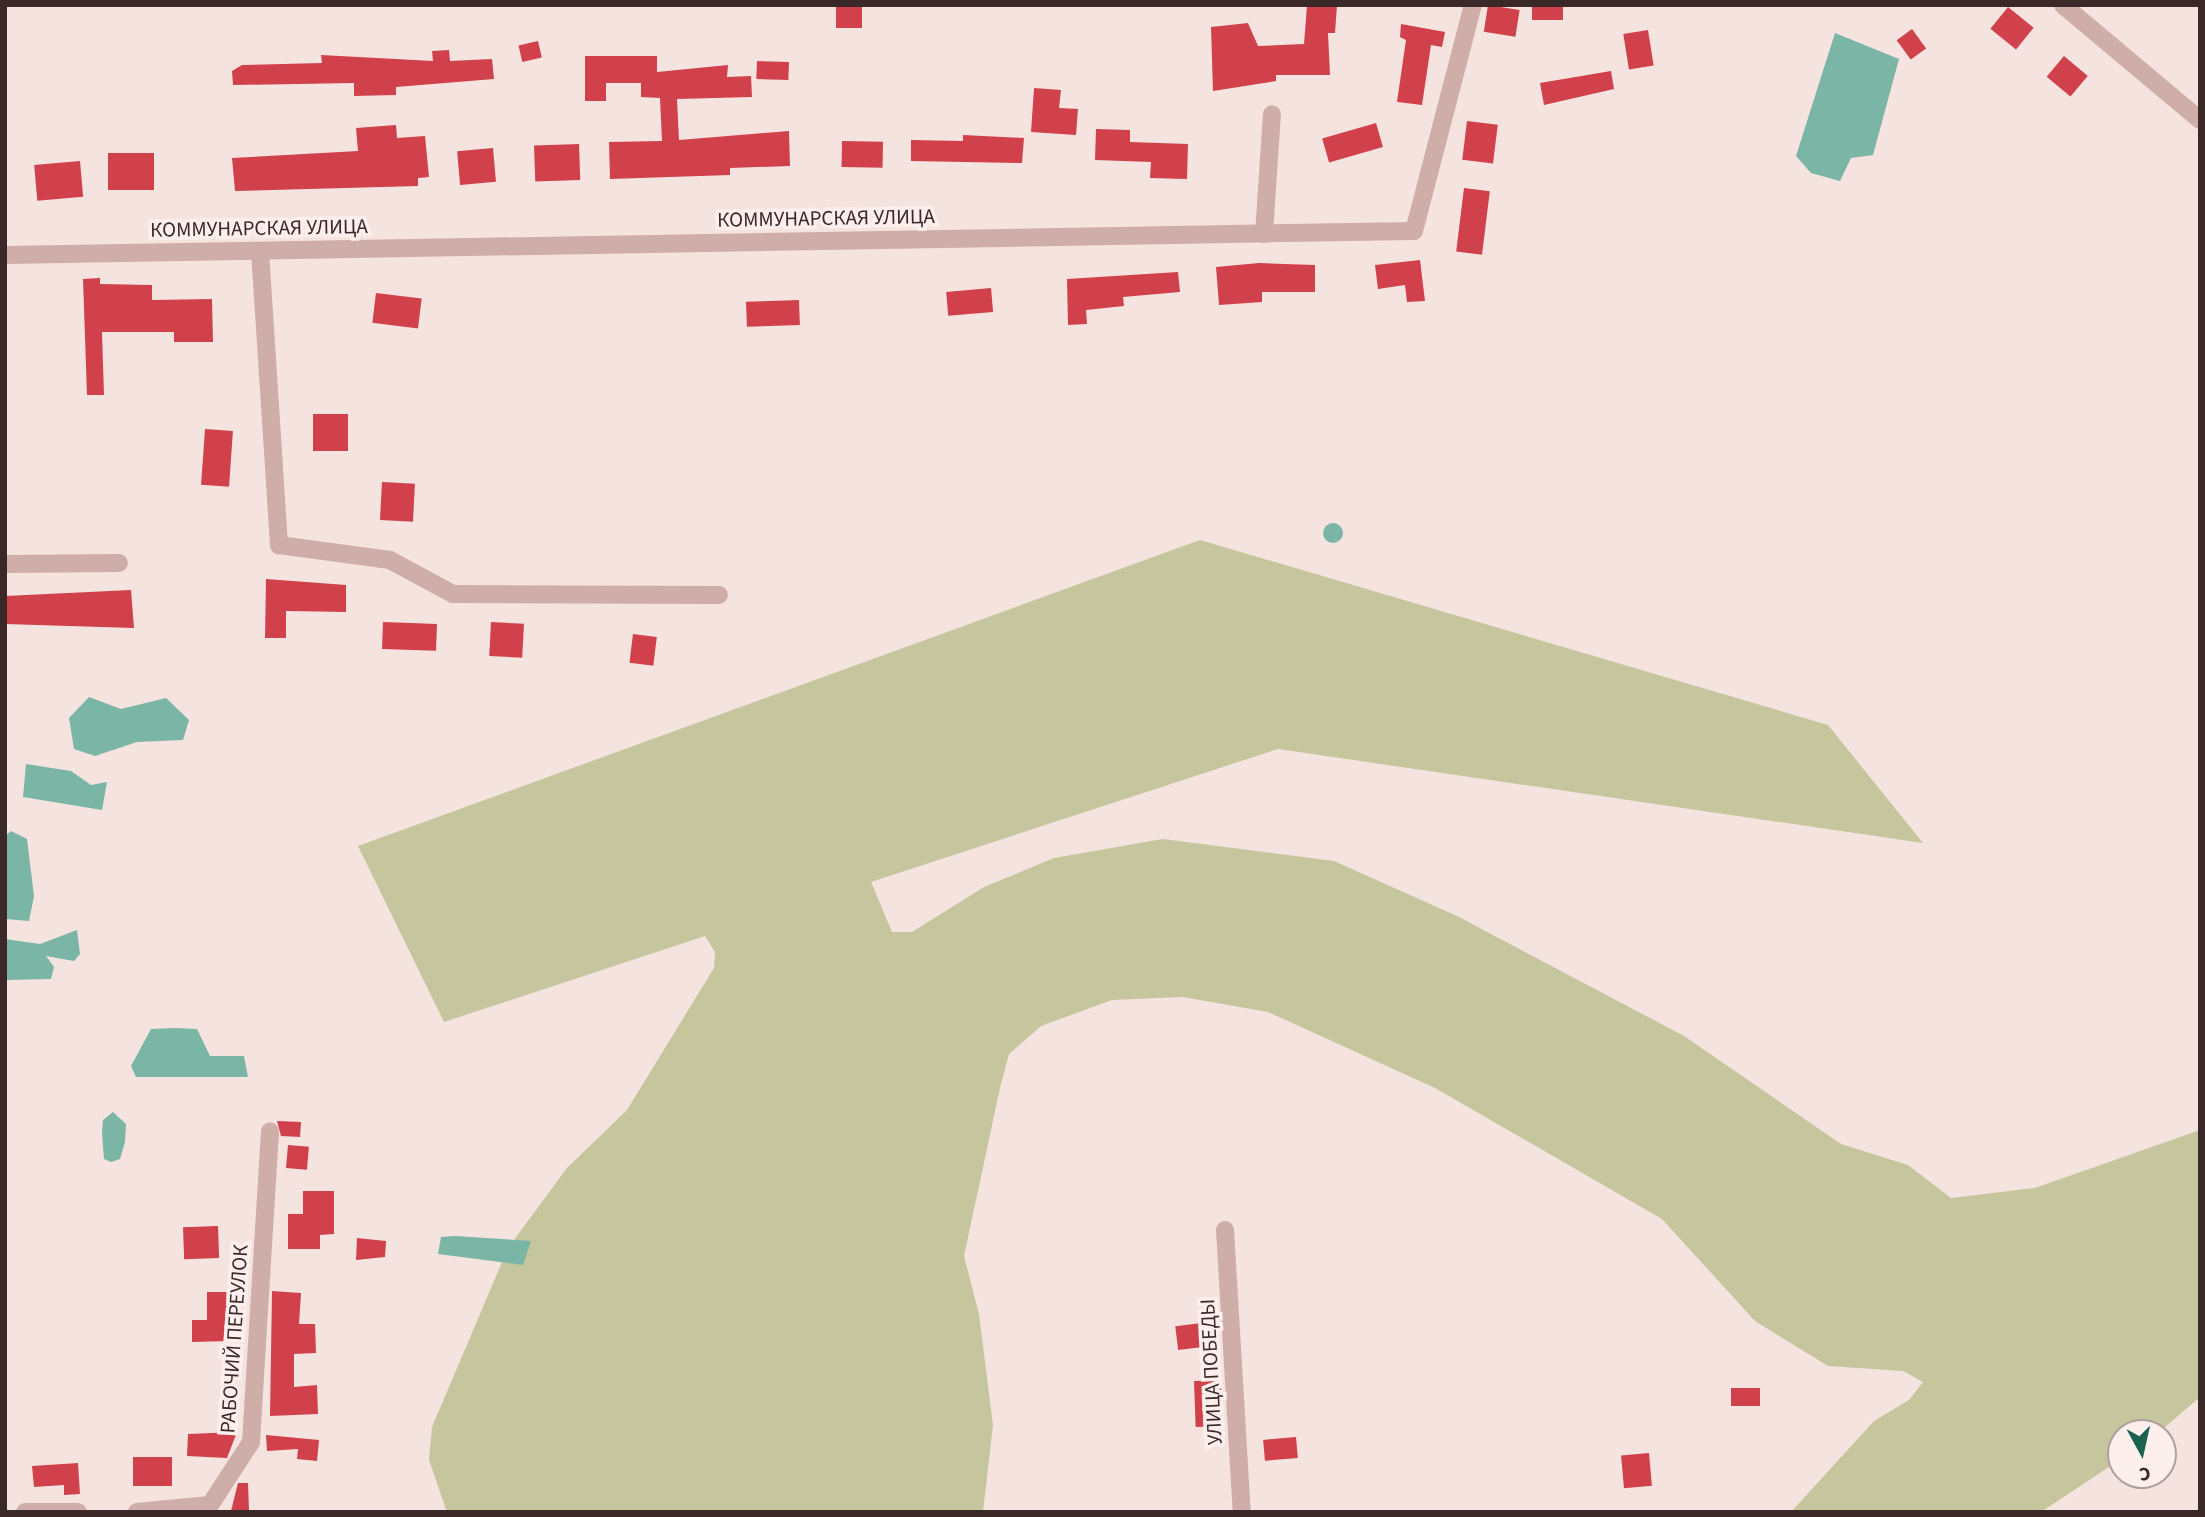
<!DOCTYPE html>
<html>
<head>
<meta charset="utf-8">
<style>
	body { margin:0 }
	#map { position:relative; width:2205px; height:1517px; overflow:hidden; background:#f5e3df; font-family:"Source Sans 3",sans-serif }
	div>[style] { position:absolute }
	.green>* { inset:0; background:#c5c69d }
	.water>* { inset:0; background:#7bb5a5 }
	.round { border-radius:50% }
	.building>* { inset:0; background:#d0414b; transform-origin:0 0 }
	.minor>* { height:18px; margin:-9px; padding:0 9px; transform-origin:9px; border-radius:9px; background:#cfaea9 }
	span { translate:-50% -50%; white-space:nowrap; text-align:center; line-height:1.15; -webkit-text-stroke:7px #fcefec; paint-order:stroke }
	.street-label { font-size:21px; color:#3b2929 }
	.frame { position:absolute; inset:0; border:7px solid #3b2929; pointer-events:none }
	.north { position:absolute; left:2107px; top:1419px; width:70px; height:70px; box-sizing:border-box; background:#fcefec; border:2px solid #afa09e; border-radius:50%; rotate:172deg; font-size:19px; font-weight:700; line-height:28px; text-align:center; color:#3b2929 }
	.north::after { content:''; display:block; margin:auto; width:24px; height:32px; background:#1a6150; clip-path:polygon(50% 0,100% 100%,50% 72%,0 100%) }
</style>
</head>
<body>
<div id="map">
	<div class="green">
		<i style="clip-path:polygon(1200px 540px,1828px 725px,1923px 843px,1278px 749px,871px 882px,892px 932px,912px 932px,984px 887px,1054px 858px,1163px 839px,1334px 861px,1457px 916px,1684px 1036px,1841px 1144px,1908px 1165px,1951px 1198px,2035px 1188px,2200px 1130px,2200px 1397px,2158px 1433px,2121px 1433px,2121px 1459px,2041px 1512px,1791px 1512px,1874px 1421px,1909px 1400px,1923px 1382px,1903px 1371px,1828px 1366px,1755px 1321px,1662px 1219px,1435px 1088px,1268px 1012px,1183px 997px,1112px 1000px,1041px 1026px,1009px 1054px,1000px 1088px,964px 1256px,979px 1314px,993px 1425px,983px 1512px,447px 1512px,429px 1460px,432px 1427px,508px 1248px,567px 1168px,627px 1110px,714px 968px,715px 952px,705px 936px,444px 1022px,358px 846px)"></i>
	</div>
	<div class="water">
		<i style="clip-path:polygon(1835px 33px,1899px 59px,1873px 155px,1851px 158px,1840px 181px,1811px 173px,1796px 156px)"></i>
		<i class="round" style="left:1323px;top:523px;width:20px;height:20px"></i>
		<i style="clip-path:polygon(89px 697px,121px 709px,166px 698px,189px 720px,183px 740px,137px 742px,95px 756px,74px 749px,69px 718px)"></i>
		<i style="clip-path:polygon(26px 764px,71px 771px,91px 785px,107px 782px,102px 810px,23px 797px)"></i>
		<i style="clip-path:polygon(11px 831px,27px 839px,34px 896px,29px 921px,5px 919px,5px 836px)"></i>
		<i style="clip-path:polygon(77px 930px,80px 954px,74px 961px,46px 956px,54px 967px,51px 979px,5px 980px,5px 939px,40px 944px)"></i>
		<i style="clip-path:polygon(175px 1028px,197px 1029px,210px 1056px,244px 1056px,248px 1077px,136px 1077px,131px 1066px,151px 1029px)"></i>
		<i style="clip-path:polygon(113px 1112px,126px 1124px,125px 1142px,120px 1159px,111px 1162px,104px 1159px,102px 1133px,103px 1120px)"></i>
		<i style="clip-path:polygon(441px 1237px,455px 1236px,531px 1241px,523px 1265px,438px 1254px)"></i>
	</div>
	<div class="building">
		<i style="left:836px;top:5px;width:26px;height:23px"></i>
		<i style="clip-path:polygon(1307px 5px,1337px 5px,1335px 33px,1328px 33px,1330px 75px,1276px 75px,1276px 81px,1213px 91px,1211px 27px,1248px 23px,1258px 46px,1304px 44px)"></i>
		<i style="left:1488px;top:5px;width:32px;height:27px;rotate:9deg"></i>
		<i style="left:1532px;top:5px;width:31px;height:15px"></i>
		<i style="left:2008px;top:7px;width:33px;height:28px;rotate:39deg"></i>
		<i style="clip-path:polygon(1401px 24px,1445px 32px,1442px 47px,1431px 45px,1422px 105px,1397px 102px,1406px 40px,1400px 37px)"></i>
		<i style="left:1912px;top:29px;width:24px;height:19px;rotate:54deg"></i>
		<i style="left:1648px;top:30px;width:36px;height:25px;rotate:81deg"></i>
		<i style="left:538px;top:41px;width:17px;height:20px;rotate:77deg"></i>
		<i style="clip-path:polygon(449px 50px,450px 61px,492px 59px,494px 79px,396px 87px,396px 95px,354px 96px,354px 83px,233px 85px,232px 71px,242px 65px,322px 63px,321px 55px,433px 61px,432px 51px)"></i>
		<i style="clip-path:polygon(585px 56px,657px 56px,657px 72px,728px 65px,727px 77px,751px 76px,752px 97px,677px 99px,679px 140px,789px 131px,790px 166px,730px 168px,730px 175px,610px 179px,609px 142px,662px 141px,660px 98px,641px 97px,641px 83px,606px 83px,606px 101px,585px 101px)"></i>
		<i style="left:2064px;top:56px;width:31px;height:27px;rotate:40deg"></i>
		<i style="left:757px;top:61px;width:32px;height:18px;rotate:2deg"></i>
		<i style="clip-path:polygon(1611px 71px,1614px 89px,1544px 105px,1540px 83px)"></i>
		<i style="clip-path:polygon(1034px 88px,1061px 90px,1059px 108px,1078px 109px,1076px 135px,1031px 132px)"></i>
		<i style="left:1467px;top:121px;width:31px;height:39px;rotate:7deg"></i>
		<i style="left:1376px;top:123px;width:25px;height:56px;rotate:74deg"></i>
		<i style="clip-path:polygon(396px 125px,397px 138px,425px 136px,429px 177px,418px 178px,418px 186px,235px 191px,232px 158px,358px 151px,356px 128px)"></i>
		<i style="clip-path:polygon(1096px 129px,1130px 130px,1130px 142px,1188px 144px,1187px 179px,1150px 178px,1151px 162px,1095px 160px)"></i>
		<i style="clip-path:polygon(963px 135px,1024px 138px,1022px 163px,911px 161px,911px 140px,963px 141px)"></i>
		<i style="left:842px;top:141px;width:41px;height:26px;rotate:1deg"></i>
		<i style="left:579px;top:144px;width:36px;height:45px;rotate:88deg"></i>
		<i style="left:493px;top:148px;width:34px;height:36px;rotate:85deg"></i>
		<i style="left:154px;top:153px;width:37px;height:46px;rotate:90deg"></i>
		<i style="left:80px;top:161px;width:36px;height:46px;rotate:85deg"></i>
		<i style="left:1464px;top:188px;width:26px;height:64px;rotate:7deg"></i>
		<i style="clip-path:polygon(1420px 260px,1425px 301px,1407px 302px,1405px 285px,1378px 289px,1375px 265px)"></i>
		<i style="clip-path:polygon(1259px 263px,1315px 265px,1315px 292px,1262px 292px,1262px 302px,1219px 305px,1216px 267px)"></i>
		<i style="clip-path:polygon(1178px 272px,1180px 292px,1123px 297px,1124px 306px,1086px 310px,1087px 324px,1068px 325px,1067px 279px)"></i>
		<i style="clip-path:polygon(100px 278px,100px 284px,152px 285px,152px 300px,212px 299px,213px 342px,174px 342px,174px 332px,102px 332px,104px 395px,87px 395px,83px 279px)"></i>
		<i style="left:991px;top:288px;width:24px;height:45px;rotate:85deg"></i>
		<i style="left:376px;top:293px;width:46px;height:30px;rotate:7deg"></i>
		<i style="left:799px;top:300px;width:25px;height:53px;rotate:88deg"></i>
		<i style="left:313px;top:414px;width:35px;height:37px"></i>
		<i style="left:205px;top:429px;width:28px;height:56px;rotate:4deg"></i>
		<i style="left:382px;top:482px;width:33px;height:38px;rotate:3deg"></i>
		<i style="clip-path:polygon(266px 579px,346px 585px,346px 612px,286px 611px,286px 638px,265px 638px)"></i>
		<i style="clip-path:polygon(131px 590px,134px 628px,5px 624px,5px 596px)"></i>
		<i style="left:383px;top:622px;width:54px;height:27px;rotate:2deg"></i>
		<i style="left:491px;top:622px;width:33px;height:34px;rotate:3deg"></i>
		<i style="left:633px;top:634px;width:24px;height:29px;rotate:7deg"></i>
		<i style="clip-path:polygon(277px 1121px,301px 1122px,300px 1137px,281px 1136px)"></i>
		<i style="left:288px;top:1145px;width:21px;height:23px;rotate:5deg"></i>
		<i style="clip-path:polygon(303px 1191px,334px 1191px,334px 1234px,320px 1235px,320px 1249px,288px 1249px,288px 1214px,303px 1214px)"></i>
		<i style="left:218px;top:1226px;width:32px;height:35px;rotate:88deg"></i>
		<i style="clip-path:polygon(357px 1238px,386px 1241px,385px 1257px,356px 1260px)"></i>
		<i style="clip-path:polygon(272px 1291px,301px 1293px,299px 1324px,315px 1324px,316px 1353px,294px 1354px,294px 1387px,317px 1385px,318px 1414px,270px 1416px)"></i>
		<i style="clip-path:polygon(207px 1292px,228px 1292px,229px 1341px,192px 1342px,192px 1320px,207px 1320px)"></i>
		<i style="left:1210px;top:1322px;width:24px;height:35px;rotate:83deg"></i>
		<i style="left:1221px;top:1380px;width:46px;height:27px;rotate:88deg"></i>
		<i style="left:1731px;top:1388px;width:29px;height:18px"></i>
		<i style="clip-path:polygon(237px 1432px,227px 1458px,187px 1456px,188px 1434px)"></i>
		<i style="clip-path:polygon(266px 1435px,319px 1440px,317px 1461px,297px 1459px,298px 1449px,267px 1451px)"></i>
		<i style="left:1296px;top:1437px;width:21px;height:33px;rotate:85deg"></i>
		<i style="left:1649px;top:1453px;width:33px;height:28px;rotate:85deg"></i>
		<i style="left:172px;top:1457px;width:29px;height:39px;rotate:90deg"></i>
		<i style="clip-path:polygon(78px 1463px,80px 1494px,64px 1495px,64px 1485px,34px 1487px,32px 1466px)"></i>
		<i style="clip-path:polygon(238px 1483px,248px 1483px,249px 1510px,231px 1511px)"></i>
	</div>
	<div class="minor">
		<i style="left:2063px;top:5px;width:179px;rotate:40deg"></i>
		<i style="left:1264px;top:234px;width:120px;rotate:-86.2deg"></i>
		<i style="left:260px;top:251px;width:295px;rotate:86.3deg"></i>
		<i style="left:279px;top:545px;width:112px;rotate:7.7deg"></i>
		<i style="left:390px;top:560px;width:72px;rotate:28.4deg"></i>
		<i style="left:453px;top:594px;width:266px;rotate:0.2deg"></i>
		<i style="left:5px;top:255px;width:1409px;rotate:-0.98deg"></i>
		<i style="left:1414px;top:231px;width:234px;rotate:-75.4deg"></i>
		<i style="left:5px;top:564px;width:114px;rotate:-0.5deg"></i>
		<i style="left:1225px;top:1230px;width:283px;rotate:86.6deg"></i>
		<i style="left:25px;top:1512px;width:53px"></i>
		<i style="left:137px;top:1512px;width:73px;rotate:-5.5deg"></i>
		<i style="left:210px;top:1505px;width:75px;rotate:-56.9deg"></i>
		<i style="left:251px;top:1442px;width:311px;rotate:-86.5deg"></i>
	</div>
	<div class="street-label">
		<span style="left:826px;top:218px;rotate:-1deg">КОММУНАРСКАЯ УЛИЦА</span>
		<span style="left:259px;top:228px;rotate:-1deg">КОММУНАРСКАЯ УЛИЦА</span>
		<span style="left:234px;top:1339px;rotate:-86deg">РАБОЧИЙ ПЕРЕУЛОК</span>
		<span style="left:1211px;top:1372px;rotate:-93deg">УЛИЦА ПОБЕДЫ</span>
	</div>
	<div class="frame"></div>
	<div class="north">С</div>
</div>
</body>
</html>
